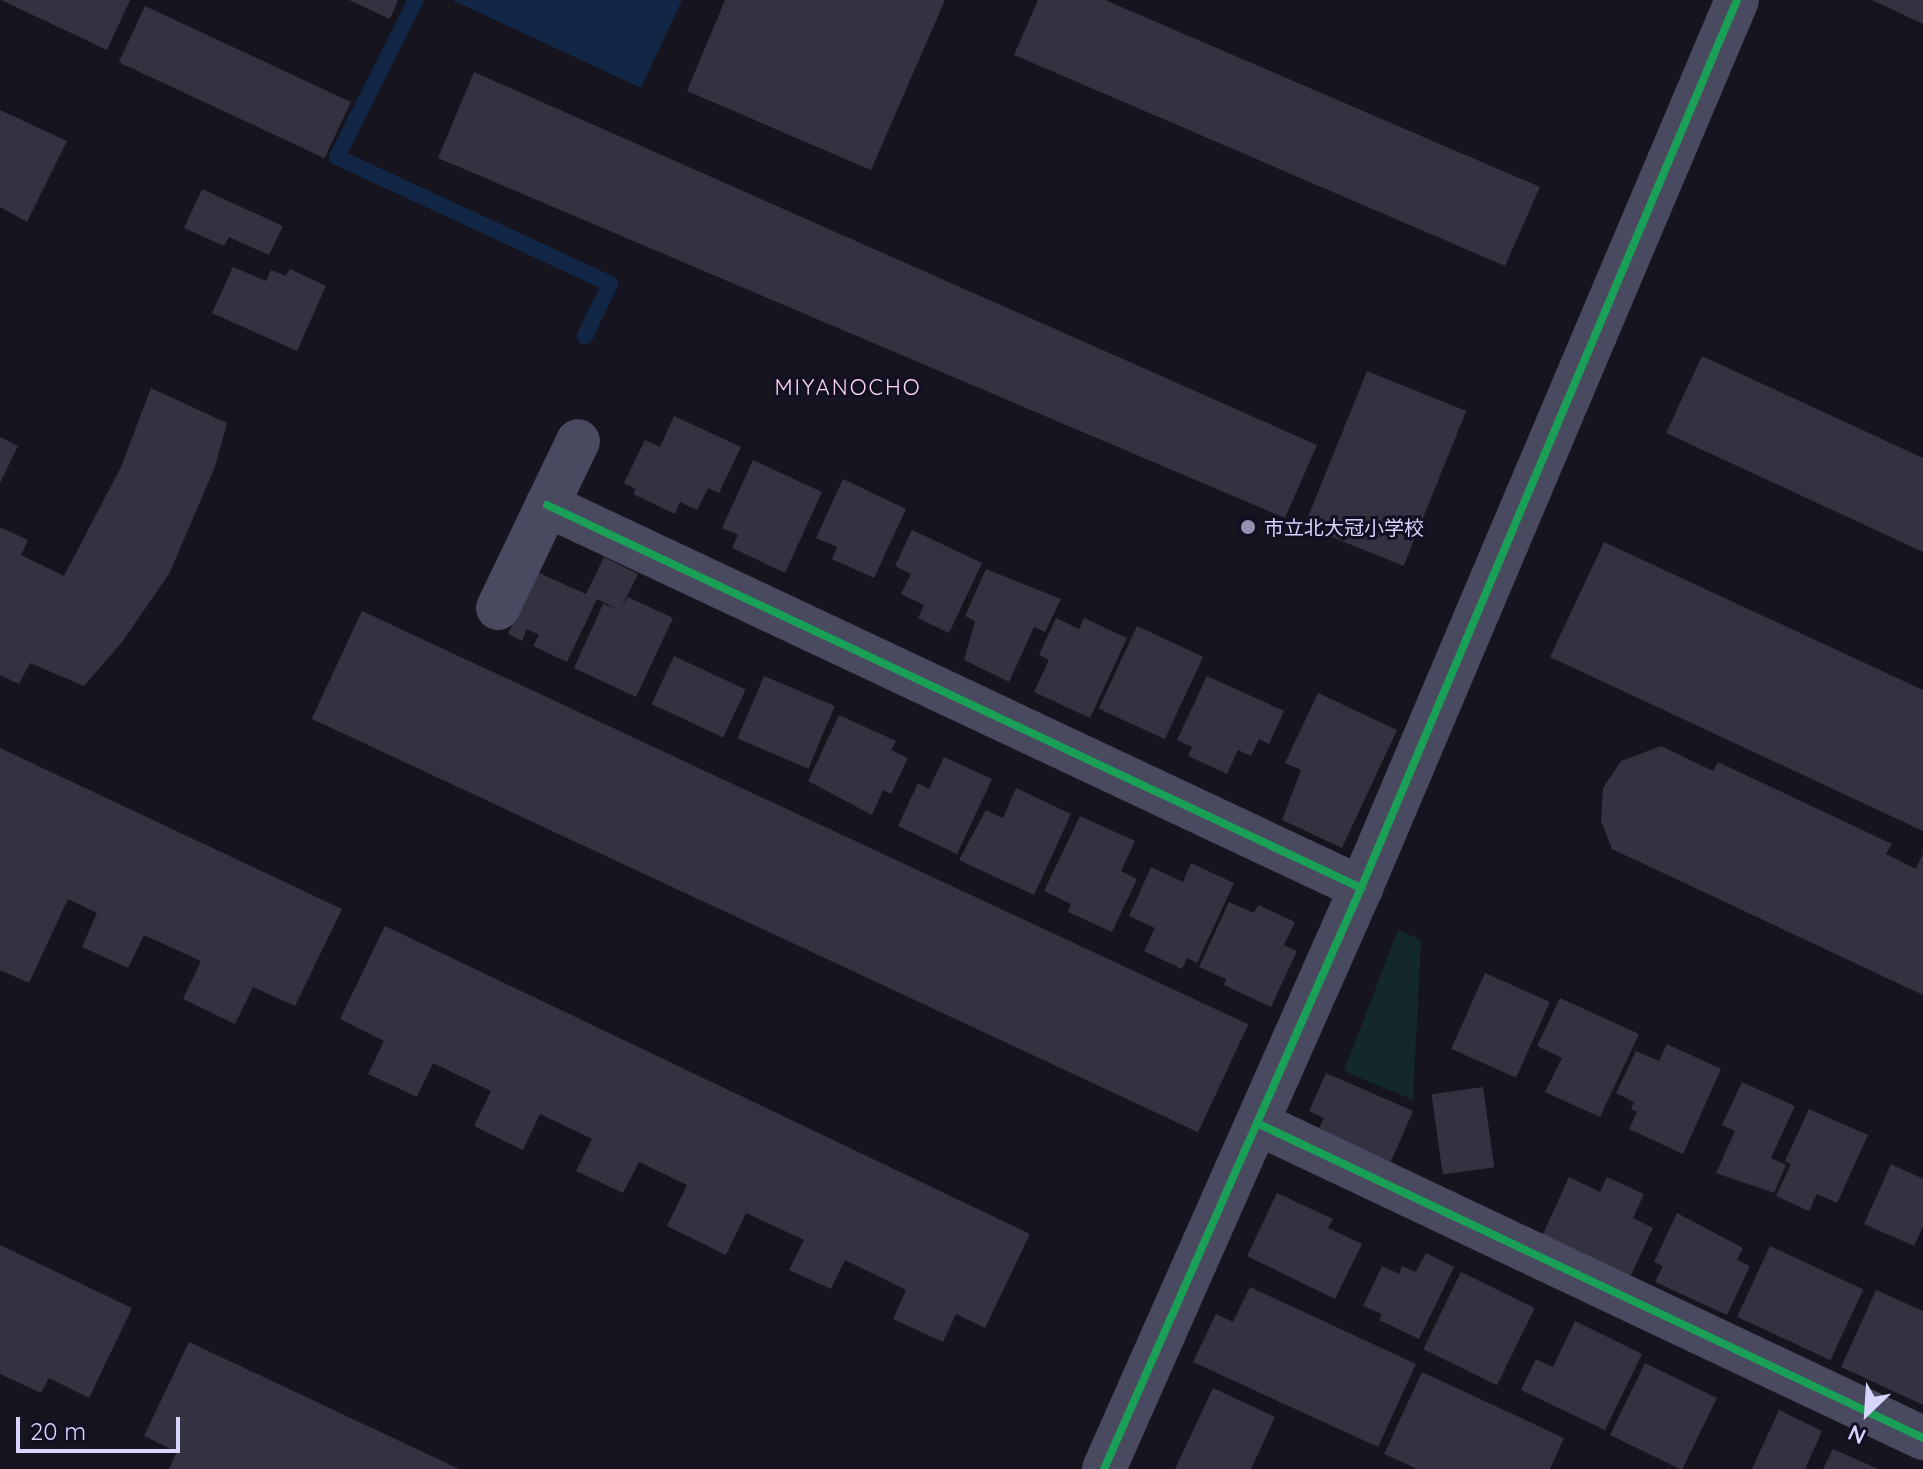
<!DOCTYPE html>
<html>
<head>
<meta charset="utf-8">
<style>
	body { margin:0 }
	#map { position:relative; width:1923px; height:1469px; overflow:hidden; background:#16141e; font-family:Quicksand,"Noto Sans JP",sans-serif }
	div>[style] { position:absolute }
	.green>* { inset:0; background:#132929 }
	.water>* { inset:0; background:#122745 }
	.stream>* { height:16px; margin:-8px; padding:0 8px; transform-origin:8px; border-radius:8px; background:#122745 }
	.building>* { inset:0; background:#343240; transform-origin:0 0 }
	.street>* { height:44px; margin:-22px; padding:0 22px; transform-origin:22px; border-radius:22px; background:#49495f }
	.cycleway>* { height:8px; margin:-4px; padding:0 4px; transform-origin:4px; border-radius:4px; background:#1a9f57 }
	.dots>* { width:22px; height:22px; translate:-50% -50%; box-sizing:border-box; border:4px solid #120f23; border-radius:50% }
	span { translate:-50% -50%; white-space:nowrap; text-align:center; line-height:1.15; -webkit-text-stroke:6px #120f23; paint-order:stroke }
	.poi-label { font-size:20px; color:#d7d4fd }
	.left { translate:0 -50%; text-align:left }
	.neighbourhood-label { font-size:22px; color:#fdd5f0; letter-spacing:2px }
	.north { position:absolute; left:1827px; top:1373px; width:80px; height:80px; -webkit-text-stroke:6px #120f23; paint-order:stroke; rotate:205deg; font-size:22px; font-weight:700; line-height:32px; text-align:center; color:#d7d4fd }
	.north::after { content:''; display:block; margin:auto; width:28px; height:36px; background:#d7d4fd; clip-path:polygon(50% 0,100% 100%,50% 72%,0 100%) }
	.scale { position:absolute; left:16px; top:1417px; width:164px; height:36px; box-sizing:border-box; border:4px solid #d7d4fd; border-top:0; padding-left:10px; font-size:24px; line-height:28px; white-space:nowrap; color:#d7d4fd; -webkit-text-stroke:6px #120f23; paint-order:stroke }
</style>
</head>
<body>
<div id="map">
	<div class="green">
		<i style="clip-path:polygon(1398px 930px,1421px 940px,1413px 1100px,1344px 1071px)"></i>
	</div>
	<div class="water">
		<i style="clip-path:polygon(452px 0,682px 0,641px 88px)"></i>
	</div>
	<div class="stream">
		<i style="left:416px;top:0;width:176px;rotate:116.7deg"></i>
		<i style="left:337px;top:157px;width:301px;rotate:24.9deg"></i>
		<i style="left:610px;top:284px;width:58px;rotate:115.7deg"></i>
	</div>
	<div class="building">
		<i style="clip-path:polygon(1px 0,130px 0,107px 50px)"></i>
		<i style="clip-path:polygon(349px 0,398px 0,390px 19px)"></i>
		<i style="clip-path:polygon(725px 0,945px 0,871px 170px,687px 91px)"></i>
		<i style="clip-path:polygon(1038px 0,1105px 0,1540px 187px,1505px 266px,1014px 55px)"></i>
		<i style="clip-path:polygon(1872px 0,1923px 0,1923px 24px)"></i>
		<i style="left:145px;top:6px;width:227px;height:62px;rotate:25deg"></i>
		<i style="clip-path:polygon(474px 72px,1317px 445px,1285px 518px,438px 158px)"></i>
		<i style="clip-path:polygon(0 110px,67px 141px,27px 222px,0 207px)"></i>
		<i style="clip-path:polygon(202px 189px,283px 226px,269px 255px,229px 237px,224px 246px,184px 228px)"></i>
		<i style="clip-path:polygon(233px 267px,266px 281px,271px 270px,286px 276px,290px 269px,326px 286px,297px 351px,212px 313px)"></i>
		<i style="clip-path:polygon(1702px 356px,1923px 458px,1923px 552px,1666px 433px)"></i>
		<i style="left:1367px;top:371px;width:107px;height:167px;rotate:22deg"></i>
		<i style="clip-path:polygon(151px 388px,227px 423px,215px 467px,169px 574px,122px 642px,84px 686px,30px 663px,19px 684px,0 675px,0 527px,28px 540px,21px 555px,64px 576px,121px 467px)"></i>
		<i style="clip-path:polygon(674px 416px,741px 447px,719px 493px,708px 488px,697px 510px,680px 502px,675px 514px,633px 494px,636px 489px,624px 483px,645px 440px,660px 447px)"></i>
		<i style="clip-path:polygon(0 437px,18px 446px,0 483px)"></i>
		<i style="clip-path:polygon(753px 460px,822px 492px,785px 573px,732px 548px,738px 535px,722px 528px)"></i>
		<i style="clip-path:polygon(843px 479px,906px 509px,874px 578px,832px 559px,837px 547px,816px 538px)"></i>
		<i style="clip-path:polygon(912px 530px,982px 563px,949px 633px,918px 618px,924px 605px,901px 594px,911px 574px,895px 566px)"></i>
		<i style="clip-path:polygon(1604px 542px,1923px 690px,1923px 831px,1550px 657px)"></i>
		<i style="clip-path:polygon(604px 557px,638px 574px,620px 611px,628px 597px,673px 618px,636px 697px,574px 668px,603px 604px,617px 609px,597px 599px,567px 662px,533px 646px,539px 635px,527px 629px,522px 641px,508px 634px,537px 572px,586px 594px)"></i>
		<i style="clip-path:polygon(986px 569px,1061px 599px,1045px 632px,1034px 627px,1009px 682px,964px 660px,975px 621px,965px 616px)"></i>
		<i style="left:362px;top:611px;width:978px;height:119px;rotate:25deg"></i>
		<i style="clip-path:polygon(1056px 618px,1079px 629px,1084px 618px,1127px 638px,1090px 718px,1034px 692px,1049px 660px,1039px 655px)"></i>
		<i style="left:1137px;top:626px;width:73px;height:91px;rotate:25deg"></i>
		<i style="left:674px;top:656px;width:79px;height:53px;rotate:25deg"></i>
		<i style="left:764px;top:676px;width:77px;height:68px;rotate:23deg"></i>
		<i style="clip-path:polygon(1207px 676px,1284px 711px,1269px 744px,1259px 739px,1251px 756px,1238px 750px,1227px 774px,1188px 756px,1192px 747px,1177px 740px)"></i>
		<i style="clip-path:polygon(1318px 693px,1397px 730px,1342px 848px,1282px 820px,1301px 770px,1285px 763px)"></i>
		<i style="clip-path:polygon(839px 715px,896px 741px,891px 750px,908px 758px,891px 794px,883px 790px,872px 815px,808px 781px)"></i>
		<i style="clip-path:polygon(1661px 746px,1713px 771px,1718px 762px,1892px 844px,1886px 854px,1916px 869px,1923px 853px,1923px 995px,1612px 849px,1601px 821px,1603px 788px,1621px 761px)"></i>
		<i style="clip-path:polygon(0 748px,342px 909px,295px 1006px,253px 987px,235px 1024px,183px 999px,201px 961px,144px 935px,128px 968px,82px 947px,97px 913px,68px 899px,29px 983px,0 970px)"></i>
		<i style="clip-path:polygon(944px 757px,992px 779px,957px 854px,898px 826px,918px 783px,929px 789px)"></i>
		<i style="clip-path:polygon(1016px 788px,1071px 814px,1034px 895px,959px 860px,986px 810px,1003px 818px)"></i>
		<i style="clip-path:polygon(1080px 816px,1135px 841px,1121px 871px,1137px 879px,1112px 932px,1068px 912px,1071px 904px,1044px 891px)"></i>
		<i style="clip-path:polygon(1191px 863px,1234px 883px,1197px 963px,1187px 958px,1182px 969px,1144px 951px,1155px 928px,1129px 916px,1151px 867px,1183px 882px)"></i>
		<i style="clip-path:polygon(1229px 902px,1254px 913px,1258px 905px,1295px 922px,1284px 945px,1297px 951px,1271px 1007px,1224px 985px,1226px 979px,1199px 967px)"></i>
		<i style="clip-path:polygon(385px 926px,1030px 1234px,985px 1328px,956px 1314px,943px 1342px,893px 1319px,906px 1290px,845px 1260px,831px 1289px,789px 1270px,804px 1240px,746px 1213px,726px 1255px,667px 1226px,687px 1185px,639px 1162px,623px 1193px,576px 1171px,592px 1139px,540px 1114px,523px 1150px,474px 1126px,491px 1091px,433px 1063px,417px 1097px,368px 1074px,384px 1041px,340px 1019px)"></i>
		<i style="left:1485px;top:973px;width:71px;height:83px;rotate:24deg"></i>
		<i style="clip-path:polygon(1560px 998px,1639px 1034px,1600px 1117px,1545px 1092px,1562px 1058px,1537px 1046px)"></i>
		<i style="clip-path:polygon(1667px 1044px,1721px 1069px,1683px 1154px,1629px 1129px,1637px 1112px,1631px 1109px,1634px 1102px,1616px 1093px,1636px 1051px,1659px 1061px)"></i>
		<i style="clip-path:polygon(1326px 1073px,1413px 1111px,1389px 1166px,1318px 1130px,1324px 1118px,1309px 1111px)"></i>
		<i style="clip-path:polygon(1742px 1082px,1795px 1106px,1771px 1158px,1786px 1165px,1774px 1193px,1716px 1173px,1735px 1131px,1722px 1125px)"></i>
		<i style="left:1483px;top:1087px;width:81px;height:52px;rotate:82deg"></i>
		<i style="clip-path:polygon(1809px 1109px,1868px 1135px,1837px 1203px,1817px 1194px,1809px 1211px,1776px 1196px,1791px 1164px,1785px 1161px)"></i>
		<i style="clip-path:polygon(1891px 1164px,1923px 1179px,1923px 1226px,1914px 1246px,1864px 1224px)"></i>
		<i style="clip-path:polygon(1569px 1177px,1600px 1192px,1607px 1177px,1644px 1194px,1633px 1218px,1653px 1228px,1630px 1277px,1542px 1236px)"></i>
		<i style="clip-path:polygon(1277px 1193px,1333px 1219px,1328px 1228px,1362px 1244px,1335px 1299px,1247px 1256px)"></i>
		<i style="clip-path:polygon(1677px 1213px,1743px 1248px,1737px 1260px,1750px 1266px,1727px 1315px,1655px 1282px,1663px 1266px,1654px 1262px)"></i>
		<i style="clip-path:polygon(0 1245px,132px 1308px,89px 1398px,49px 1378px,41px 1393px,0 1374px)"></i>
		<i style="left:1770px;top:1246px;width:103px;height:78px;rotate:25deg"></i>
		<i style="clip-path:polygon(1426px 1253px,1454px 1267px,1419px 1339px,1379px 1320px,1382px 1314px,1363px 1306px,1382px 1266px,1399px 1274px,1402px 1266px,1416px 1272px)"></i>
		<i style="left:1461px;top:1272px;width:82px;height:86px;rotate:26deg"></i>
		<i style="clip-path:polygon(1250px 1287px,1416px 1364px,1378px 1447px,1193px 1362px,1216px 1314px,1233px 1322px)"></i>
		<i style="clip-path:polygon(1876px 1290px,1923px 1311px,1923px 1405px,1841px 1367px)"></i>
		<i style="clip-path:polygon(1575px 1321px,1642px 1354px,1605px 1430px,1521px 1390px,1536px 1359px,1553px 1367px)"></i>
		<i style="clip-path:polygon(189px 1342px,459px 1469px,169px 1469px,177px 1452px,144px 1436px)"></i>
		<i style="left:1645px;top:1363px;width:80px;height:80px;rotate:26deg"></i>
		<i style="clip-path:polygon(1422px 1372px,1564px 1438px,1550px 1469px,1417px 1469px,1384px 1454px)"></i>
		<i style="clip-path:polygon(1213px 1388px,1275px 1417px,1251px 1469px,1175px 1469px)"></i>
		<i style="clip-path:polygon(1779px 1410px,1822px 1431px,1805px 1469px,1752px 1469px)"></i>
		<i style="clip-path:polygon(1833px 1449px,1878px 1469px,1823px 1469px)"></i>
	</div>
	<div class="street">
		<i style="left:547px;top:505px;width:900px;rotate:25.2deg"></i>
		<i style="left:498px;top:608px;width:185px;rotate:-64.4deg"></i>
		<i style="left:1259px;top:1124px;width:735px;rotate:25.31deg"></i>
		<i style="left:1104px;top:1469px;width:635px;rotate:-66.14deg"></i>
		<i style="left:1361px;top:888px;width:964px;rotate:-67.05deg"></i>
	</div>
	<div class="cycleway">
		<i style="left:547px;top:505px;width:900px;rotate:25.2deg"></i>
		<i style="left:1259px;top:1124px;width:735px;rotate:25.31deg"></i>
		<i style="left:1104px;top:1469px;width:635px;rotate:-66.14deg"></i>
		<i style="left:1361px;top:888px;width:964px;rotate:-67.05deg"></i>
	</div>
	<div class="dots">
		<i style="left:1248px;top:527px;background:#9391af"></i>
	</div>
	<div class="poi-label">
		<span class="left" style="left:1264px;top:527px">市立北大冠小学校</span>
	</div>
	<div class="neighbourhood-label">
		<span style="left:848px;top:388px">MIYANOCHO</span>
	</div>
	<div class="north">N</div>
	<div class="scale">20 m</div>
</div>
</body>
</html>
